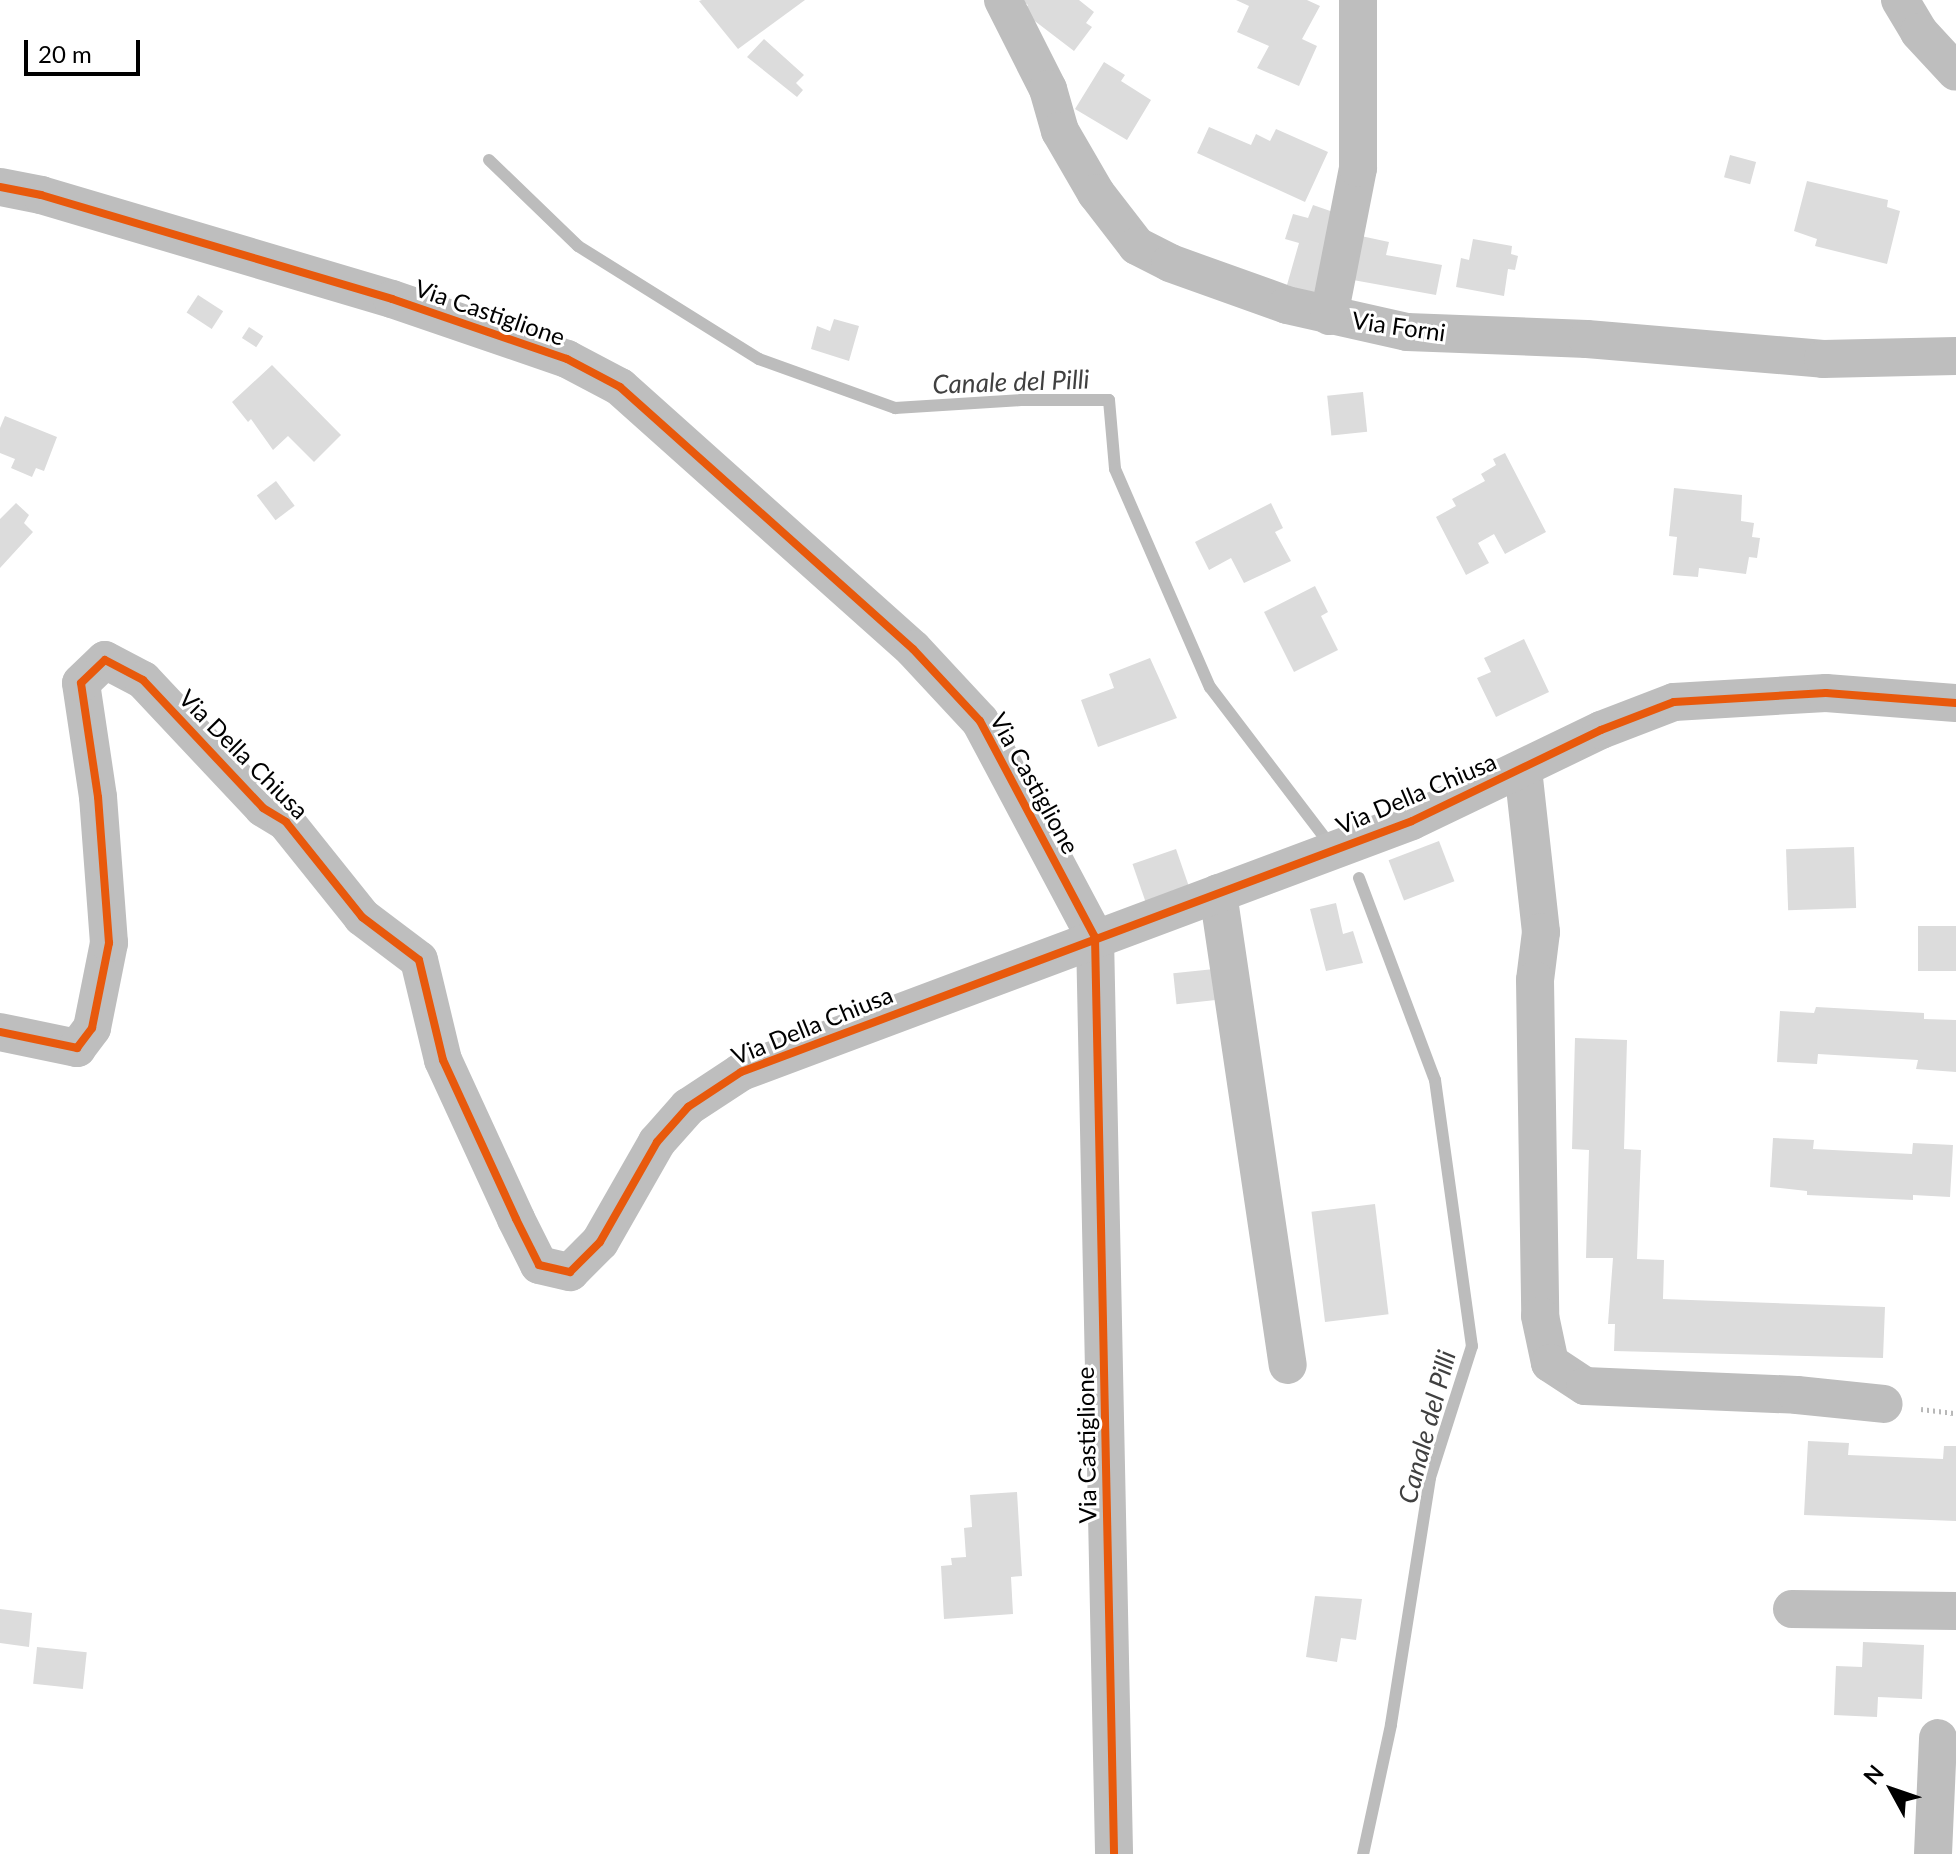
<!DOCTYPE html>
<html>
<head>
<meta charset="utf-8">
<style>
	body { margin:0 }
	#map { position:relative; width:1956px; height:1854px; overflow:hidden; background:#fff; font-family:Lato,sans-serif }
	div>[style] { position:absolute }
	.stream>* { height:12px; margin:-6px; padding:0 6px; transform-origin:6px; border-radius:6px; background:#bcbcbc }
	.building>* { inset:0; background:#dcdcdc; transform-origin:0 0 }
	.path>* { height:5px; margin-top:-2.5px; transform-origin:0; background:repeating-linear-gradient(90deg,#b8b8b8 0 2px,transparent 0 6px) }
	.street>* { height:38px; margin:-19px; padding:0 19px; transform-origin:19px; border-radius:19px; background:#bebebe }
	.cycleway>* { height:8px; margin:-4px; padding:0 4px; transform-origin:4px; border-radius:4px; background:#e8590c }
	span { translate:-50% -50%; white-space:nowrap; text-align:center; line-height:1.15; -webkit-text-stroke:6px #fff; paint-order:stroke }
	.street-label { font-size:24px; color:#000 }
	.water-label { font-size:26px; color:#404040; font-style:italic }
	.north { position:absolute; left:1852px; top:1750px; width:80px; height:80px; -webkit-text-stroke:6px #fff; paint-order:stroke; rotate:310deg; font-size:22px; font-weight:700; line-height:32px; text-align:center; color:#000 }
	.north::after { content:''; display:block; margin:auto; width:28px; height:36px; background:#000; clip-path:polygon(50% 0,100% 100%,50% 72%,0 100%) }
	.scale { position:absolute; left:24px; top:40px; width:116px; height:36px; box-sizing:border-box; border:4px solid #000; border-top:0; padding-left:10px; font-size:24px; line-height:28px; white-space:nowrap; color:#000; -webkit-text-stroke:6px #fff; paint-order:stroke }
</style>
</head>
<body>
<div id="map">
	<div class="stream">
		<i style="left:489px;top:160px;width:124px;rotate:44deg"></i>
		<i style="left:578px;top:246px;width:213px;rotate:32deg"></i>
		<i style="left:759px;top:359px;width:145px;rotate:19.8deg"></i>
		<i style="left:895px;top:408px;width:126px;rotate:-3.6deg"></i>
		<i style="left:1021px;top:400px;width:88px"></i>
		<i style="left:1109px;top:400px;width:69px;rotate:85deg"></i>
		<i style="left:1115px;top:469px;width:238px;rotate:66.5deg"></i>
		<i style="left:1210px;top:687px;width:195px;rotate:52.7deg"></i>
		<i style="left:1359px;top:878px;width:216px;rotate:69.4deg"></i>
		<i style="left:1435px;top:1080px;width:269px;rotate:82.1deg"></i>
		<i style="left:1472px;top:1346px;width:139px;rotate:107.7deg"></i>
		<i style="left:1430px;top:1478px;width:250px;rotate:99deg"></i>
		<i style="left:1391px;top:1725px;width:132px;rotate:102.2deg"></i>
	</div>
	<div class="building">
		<i style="clip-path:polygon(805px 0,738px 49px,699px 1px,702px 0)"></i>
		<i style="clip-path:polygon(1021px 0,1079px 0,1094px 12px,1086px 23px,1092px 27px,1074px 51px,1023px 12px,1028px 5px)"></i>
		<i style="clip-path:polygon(1236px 0,1307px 0,1320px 6px,1302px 39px,1317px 46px,1299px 86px,1257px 68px,1269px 46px,1237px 32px,1249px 6px)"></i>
		<i style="clip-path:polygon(764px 39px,804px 75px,796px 83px,803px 90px,797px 97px,747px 57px)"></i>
		<i style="clip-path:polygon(1104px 62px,1125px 75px,1121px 81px,1151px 100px,1127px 140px,1075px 109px)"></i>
		<i style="clip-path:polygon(1209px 127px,1251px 145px,1256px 134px,1270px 141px,1276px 129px,1328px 152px,1305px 202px,1197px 153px)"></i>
		<i style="left:1730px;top:155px;width:27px;height:23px;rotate:15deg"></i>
		<i style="clip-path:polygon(1807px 181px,1888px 200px,1887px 207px,1900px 211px,1887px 264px,1815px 246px,1817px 239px,1794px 231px)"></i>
		<i style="clip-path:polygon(1313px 205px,1339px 214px,1320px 296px,1287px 285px,1299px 243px,1285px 239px,1293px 214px,1308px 218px)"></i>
		<i style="clip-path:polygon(1361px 236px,1389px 242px,1386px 255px,1442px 265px,1436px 295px,1353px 280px)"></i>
		<i style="clip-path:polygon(1473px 239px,1512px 246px,1511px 254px,1518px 256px,1515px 270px,1508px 269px,1504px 296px,1456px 287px,1461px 258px,1469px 260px)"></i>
		<i style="left:198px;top:295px;width:30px;height:21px;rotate:33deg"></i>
		<i style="clip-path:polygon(834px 319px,859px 326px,849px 361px,811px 349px,817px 326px,830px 331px)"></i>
		<i style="left:249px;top:327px;width:17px;height:13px;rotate:33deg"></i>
		<i style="clip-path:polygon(272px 365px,341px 435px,314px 462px,288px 436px,273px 450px,251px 419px,248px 422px,232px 402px)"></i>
		<i style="left:1363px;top:392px;width:40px;height:36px;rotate:84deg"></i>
		<i style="clip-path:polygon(5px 416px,57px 437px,44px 471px,36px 468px,32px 477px,11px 468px,15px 459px,0 453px,0 428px)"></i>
		<i style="clip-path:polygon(1505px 453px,1546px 532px,1505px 554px,1494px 534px,1478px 543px,1489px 563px,1466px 575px,1436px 517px,1456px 506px,1452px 499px,1485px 481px,1481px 474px,1496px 465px,1493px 459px)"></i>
		<i style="left:276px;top:481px;width:31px;height:24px;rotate:53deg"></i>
		<i style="clip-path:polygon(1674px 488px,1742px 495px,1741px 521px,1754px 523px,1752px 537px,1760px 538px,1757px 558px,1749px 557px,1746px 574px,1699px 568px,1698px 577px,1673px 575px,1677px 537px,1669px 536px)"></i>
		<i style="clip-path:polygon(16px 503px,29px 515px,24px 523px,33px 532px,0 568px,0 519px)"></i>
		<i style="clip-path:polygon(1271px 503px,1283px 528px,1275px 532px,1291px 561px,1244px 583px,1231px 558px,1209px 570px,1195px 542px)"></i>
		<i style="clip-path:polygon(1315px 586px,1328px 612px,1321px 616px,1338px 650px,1294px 672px,1264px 612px)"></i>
		<i style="clip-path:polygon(1524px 639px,1549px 692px,1496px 717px,1477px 678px,1491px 672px,1484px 658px)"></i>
		<i style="clip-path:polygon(1150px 658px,1177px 718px,1098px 747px,1081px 700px,1114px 688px,1109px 674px)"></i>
		<i style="left:1439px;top:841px;width:43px;height:54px;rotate:69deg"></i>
		<i style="left:1854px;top:847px;width:61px;height:68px;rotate:88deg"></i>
		<i style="left:1176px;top:849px;width:40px;height:46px;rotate:71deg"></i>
		<i style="clip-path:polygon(1336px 903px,1343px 934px,1353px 931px,1363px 963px,1326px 971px,1310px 909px)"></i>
		<i style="left:1956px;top:926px;width:45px;height:38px;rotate:90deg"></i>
		<i style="left:1224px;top:968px;width:31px;height:51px;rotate:84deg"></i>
		<i style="clip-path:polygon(1816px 1007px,1924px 1013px,1924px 1019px,1956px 1020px,1956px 1072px,1916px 1069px,1918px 1060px,1818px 1054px,1817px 1064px,1777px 1062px,1780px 1011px,1814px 1013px)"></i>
		<i style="clip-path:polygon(1575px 1038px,1627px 1040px,1624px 1149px,1641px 1150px,1637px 1259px,1664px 1260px,1663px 1299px,1885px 1307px,1883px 1358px,1614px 1351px,1615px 1324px,1608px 1324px,1613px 1258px,1586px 1258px,1589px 1150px,1572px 1149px)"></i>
		<i style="clip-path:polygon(1773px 1138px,1814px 1140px,1813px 1149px,1912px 1154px,1913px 1143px,1953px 1145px,1950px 1197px,1913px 1195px,1913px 1200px,1807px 1195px,1807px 1191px,1770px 1187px)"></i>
		<i style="left:1375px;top:1204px;width:111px;height:64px;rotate:83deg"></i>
		<i style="clip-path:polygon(1808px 1441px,1849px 1443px,1848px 1455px,1943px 1459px,1944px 1446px,1956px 1446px,1956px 1521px,1804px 1515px)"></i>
		<i style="clip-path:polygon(1017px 1492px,1022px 1576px,1011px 1577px,1013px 1614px,944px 1619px,941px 1566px,952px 1565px,951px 1558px,966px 1557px,964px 1528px,972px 1527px,970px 1495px)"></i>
		<i style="clip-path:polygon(1315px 1596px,1362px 1599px,1356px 1640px,1341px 1638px,1337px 1662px,1306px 1657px)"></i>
		<i style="clip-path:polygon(0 1609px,32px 1613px,29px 1647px,0 1643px)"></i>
		<i style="clip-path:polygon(1863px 1642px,1924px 1645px,1922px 1699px,1878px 1697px,1877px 1717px,1834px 1715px,1836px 1666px,1862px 1667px)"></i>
		<i style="left:37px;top:1647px;width:50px;height:37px;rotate:6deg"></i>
	</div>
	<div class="path">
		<i style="left:1921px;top:1409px;width:35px;rotate:7deg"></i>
	</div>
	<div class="street">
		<i style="left:1003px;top:0;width:100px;rotate:63.2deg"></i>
		<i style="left:1048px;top:89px;width:44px;rotate:74.1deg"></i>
		<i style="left:1060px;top:131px;width:72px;rotate:59.9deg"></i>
		<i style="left:1096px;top:193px;width:67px;rotate:52.3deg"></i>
		<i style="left:1137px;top:246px;width:37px;rotate:27deg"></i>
		<i style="left:1170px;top:263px;width:124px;rotate:19.7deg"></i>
		<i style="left:1287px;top:305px;width:123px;rotate:12.7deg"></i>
		<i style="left:1407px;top:332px;width:180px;rotate:2.2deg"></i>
		<i style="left:1587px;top:339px;width:237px;rotate:4.8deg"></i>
		<i style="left:1823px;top:359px;width:133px;rotate:-1.3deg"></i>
		<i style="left:1900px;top:0;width:37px;rotate:59deg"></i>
		<i style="left:1919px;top:32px;width:54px;rotate:47.2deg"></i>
		<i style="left:0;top:187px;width:42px;rotate:11deg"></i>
		<i style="left:41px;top:195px;width:366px;rotate:16.5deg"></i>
		<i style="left:392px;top:299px;width:185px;rotate:18.9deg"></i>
		<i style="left:567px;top:359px;width:60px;rotate:27.8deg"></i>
		<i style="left:620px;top:387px;width:393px;rotate:41.8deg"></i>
		<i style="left:913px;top:649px;width:98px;rotate:47.1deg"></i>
		<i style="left:980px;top:721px;width:245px;rotate:62deg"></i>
		<i style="left:1095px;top:937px;width:917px;rotate:88.81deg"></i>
		<i style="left:1329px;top:316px;width:151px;rotate:-78.9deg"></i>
		<i style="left:1358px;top:168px;width:168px;rotate:-90deg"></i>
		<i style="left:1523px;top:769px;width:164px;rotate:83.7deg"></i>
		<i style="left:1541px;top:932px;width:48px;rotate:97.1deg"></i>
		<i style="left:1535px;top:980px;width:336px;rotate:89.1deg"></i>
		<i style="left:1540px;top:1316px;width:48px;rotate:78deg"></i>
		<i style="left:1550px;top:1363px;width:42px;rotate:33.3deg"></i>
		<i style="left:1585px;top:1386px;width:212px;rotate:2.4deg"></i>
		<i style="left:1797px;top:1395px;width:87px;rotate:5.9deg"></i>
		<i style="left:1218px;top:893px;width:477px;rotate:81.6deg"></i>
		<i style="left:0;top:1032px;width:79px;rotate:11.7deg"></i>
		<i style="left:77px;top:1048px;width:25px;rotate:-53deg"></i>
		<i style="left:92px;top:1028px;width:87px;rotate:-78.7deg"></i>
		<i style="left:109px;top:943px;width:146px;rotate:-94.3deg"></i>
		<i style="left:98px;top:797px;width:115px;rotate:-98.5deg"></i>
		<i style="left:81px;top:683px;width:33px;rotate:-44deg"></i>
		<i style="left:105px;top:660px;width:43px;rotate:27.8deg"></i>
		<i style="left:143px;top:680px;width:175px;rotate:46.8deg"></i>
		<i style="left:263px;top:808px;width:27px;rotate:31deg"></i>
		<i style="left:286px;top:822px;width:122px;rotate:51.3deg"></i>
		<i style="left:362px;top:917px;width:71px;rotate:37deg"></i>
		<i style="left:419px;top:960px;width:103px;rotate:76.5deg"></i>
		<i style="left:443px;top:1060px;width:175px;rotate:65.3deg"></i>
		<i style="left:516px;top:1219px;width:51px;rotate:63.4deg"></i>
		<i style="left:539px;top:1265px;width:32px;rotate:13deg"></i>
		<i style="left:570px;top:1272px;width:42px;rotate:-45deg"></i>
		<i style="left:600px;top:1242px;width:115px;rotate:-60.3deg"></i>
		<i style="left:657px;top:1142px;width:47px;rotate:-48.5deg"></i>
		<i style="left:688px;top:1107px;width:64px;rotate:-33.4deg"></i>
		<i style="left:741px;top:1072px;width:716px;rotate:-20.51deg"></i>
		<i style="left:1412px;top:821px;width:210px;rotate:-25.7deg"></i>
		<i style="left:1601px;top:730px;width:78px;rotate:-21deg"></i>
		<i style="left:1674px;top:702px;width:152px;rotate:-3.4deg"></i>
		<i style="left:1826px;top:693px;width:130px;rotate:4.4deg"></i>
		<i style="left:1792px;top:1609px;width:164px;rotate:0.7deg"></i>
		<i style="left:1933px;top:1854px;width:116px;rotate:-87.5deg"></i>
	</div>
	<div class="cycleway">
		<i style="left:0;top:187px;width:42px;rotate:11deg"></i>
		<i style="left:41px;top:195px;width:366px;rotate:16.5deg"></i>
		<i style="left:392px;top:299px;width:185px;rotate:18.9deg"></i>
		<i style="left:567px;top:359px;width:60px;rotate:27.8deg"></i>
		<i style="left:620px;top:387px;width:393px;rotate:41.8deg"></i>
		<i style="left:913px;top:649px;width:98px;rotate:47.1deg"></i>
		<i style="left:980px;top:721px;width:245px;rotate:62deg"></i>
		<i style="left:1095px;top:937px;width:917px;rotate:88.81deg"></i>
		<i style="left:0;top:1032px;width:79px;rotate:11.7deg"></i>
		<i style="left:77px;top:1048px;width:25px;rotate:-53deg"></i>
		<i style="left:92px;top:1028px;width:87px;rotate:-78.7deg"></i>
		<i style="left:109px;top:943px;width:146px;rotate:-94.3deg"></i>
		<i style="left:98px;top:797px;width:115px;rotate:-98.5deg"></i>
		<i style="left:81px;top:683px;width:33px;rotate:-44deg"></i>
		<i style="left:105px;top:660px;width:43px;rotate:27.8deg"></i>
		<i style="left:143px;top:680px;width:175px;rotate:46.8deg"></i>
		<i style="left:263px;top:808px;width:27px;rotate:31deg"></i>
		<i style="left:286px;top:822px;width:122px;rotate:51.3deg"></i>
		<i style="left:362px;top:917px;width:71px;rotate:37deg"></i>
		<i style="left:419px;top:960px;width:103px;rotate:76.5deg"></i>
		<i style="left:443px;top:1060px;width:175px;rotate:65.3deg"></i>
		<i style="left:516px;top:1219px;width:51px;rotate:63.4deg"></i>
		<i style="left:539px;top:1265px;width:32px;rotate:13deg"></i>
		<i style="left:570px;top:1272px;width:42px;rotate:-45deg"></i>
		<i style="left:600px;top:1242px;width:115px;rotate:-60.3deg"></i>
		<i style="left:657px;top:1142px;width:47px;rotate:-48.5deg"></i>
		<i style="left:688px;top:1107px;width:64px;rotate:-33.4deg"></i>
		<i style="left:741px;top:1072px;width:716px;rotate:-20.51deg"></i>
		<i style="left:1412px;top:821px;width:210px;rotate:-25.7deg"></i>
		<i style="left:1601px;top:730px;width:78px;rotate:-21deg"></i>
		<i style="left:1674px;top:702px;width:152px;rotate:-3.4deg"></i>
		<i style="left:1826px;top:693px;width:130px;rotate:4.4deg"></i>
	</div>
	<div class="street-label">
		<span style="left:490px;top:312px;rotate:19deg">Via Castiglione</span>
		<span style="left:1399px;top:326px;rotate:8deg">Via Forni</span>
		<span style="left:244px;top:754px;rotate:45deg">Via Della Chiusa</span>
		<span style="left:1035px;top:783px;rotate:61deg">Via Castiglione</span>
		<span style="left:1416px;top:793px;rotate:-23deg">Via Della Chiusa</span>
		<span style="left:812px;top:1025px;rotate:-22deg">Via Della Chiusa</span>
		<span style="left:1086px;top:1445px;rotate:-91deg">Via Castiglione</span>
	</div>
	<div class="water-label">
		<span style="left:1011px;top:382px;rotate:-2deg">Canale del Pilli</span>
		<span style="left:1427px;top:1427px;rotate:-75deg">Canale del Pilli</span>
	</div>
	<div class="north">N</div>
	<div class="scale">20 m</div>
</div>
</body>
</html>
